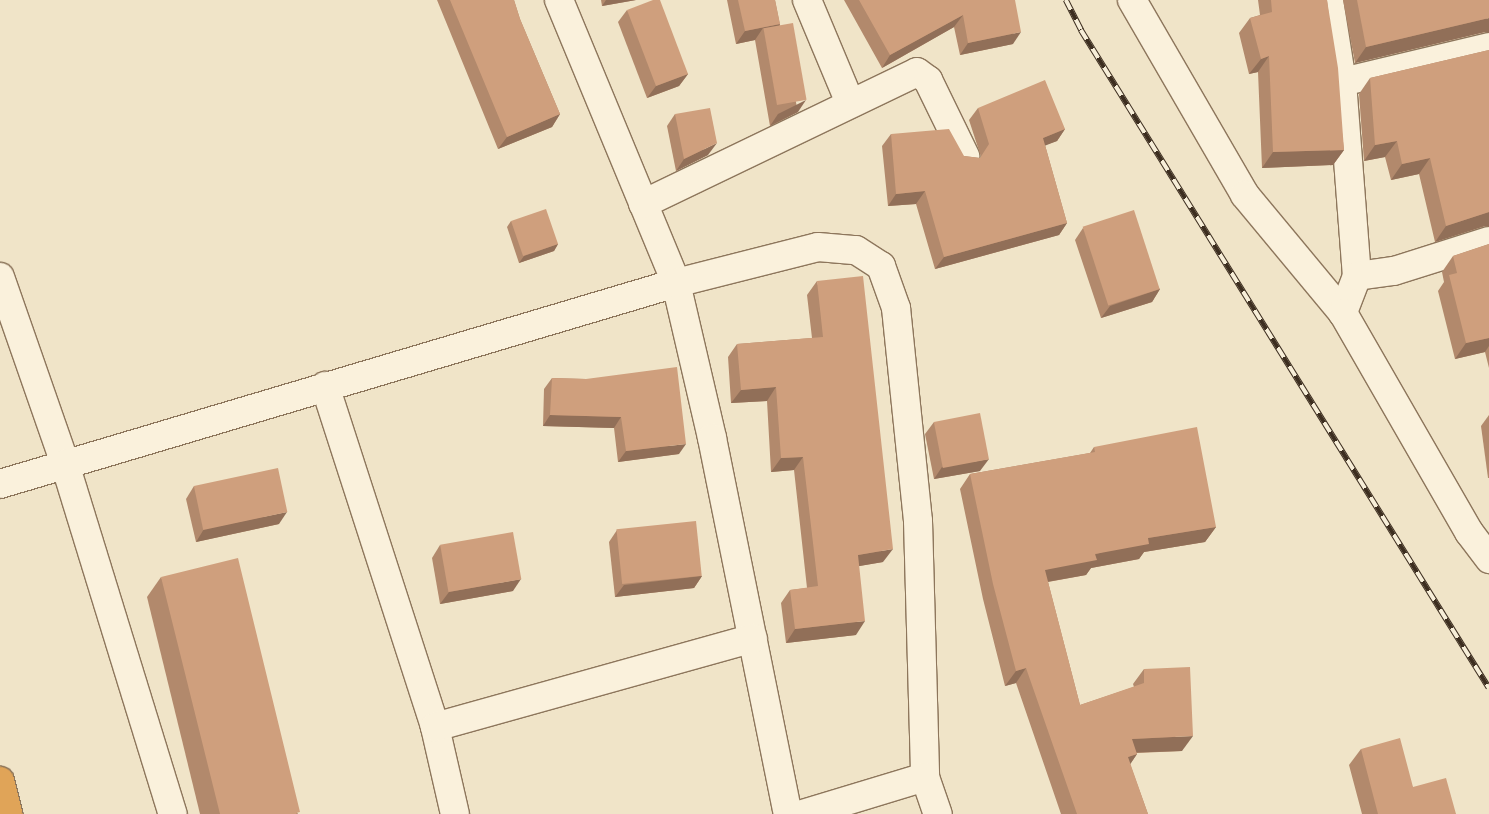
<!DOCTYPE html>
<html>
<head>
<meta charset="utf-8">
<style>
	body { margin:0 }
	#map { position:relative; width:1489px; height:814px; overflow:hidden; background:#f0e4c8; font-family:"Noto Serif",serif }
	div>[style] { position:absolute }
	.roads { filter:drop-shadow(1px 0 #8d765c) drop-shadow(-1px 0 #8d765c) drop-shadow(0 1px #8d765c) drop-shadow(0 -1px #8d765c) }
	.minor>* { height:28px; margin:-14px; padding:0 14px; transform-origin:14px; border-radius:14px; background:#faf1dc }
	.highway>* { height:28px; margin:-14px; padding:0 14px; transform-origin:14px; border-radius:14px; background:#e0a458 }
	.rail>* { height:5.5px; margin-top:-2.75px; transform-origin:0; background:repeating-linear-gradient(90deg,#f7eed8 0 11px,#3d2e20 0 22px); box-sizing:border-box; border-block:1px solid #3d2e20 }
	.wall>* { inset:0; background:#b2896c }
	.shaded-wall>* { inset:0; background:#916f58 }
	.building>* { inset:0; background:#cf9f7d; transform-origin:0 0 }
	span { translate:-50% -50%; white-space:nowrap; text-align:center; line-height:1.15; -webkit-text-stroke:4px #f7eed8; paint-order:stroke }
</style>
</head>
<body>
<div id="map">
	<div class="roads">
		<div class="minor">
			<i style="left:559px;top:0;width:306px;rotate:67.5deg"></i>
			<i style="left:676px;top:283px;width:159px;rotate:76.9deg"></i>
			<i style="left:712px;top:438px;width:384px;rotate:78.6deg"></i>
			<i style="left:807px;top:0;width:112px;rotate:67.3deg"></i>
			<i style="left:1132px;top:0;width:225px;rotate:59.9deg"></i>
			<i style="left:1245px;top:195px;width:153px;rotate:50.3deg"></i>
			<i style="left:1329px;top:0;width:83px;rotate:81deg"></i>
			<i style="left:1489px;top:47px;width:151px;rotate:166.6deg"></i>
			<i style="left:1342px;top:82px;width:195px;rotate:85.6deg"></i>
			<i style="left:1357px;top:276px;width:40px;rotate:111deg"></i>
			<i style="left:1343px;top:313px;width:253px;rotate:60.1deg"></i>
			<i style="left:1469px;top:532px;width:34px;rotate:53deg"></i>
			<i style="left:643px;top:204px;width:304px;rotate:-25.7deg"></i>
			<i style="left:917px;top:72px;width:14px;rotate:36deg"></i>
			<i style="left:928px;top:80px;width:85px;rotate:64deg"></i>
			<i style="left:1357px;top:276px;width:37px;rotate:-8deg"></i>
			<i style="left:1394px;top:271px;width:100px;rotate:-17.5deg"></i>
			<i style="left:0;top:277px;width:198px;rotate:70.8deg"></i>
			<i style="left:65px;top:464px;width:366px;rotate:72.9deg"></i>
			<i style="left:325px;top:386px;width:358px;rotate:72.1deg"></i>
			<i style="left:435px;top:727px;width:89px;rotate:77.1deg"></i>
			<i style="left:0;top:484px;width:705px;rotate:-16.56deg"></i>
			<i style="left:676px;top:283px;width:146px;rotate:-14.2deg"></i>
			<i style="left:818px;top:247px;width:38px;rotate:5deg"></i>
			<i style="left:856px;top:250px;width:30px;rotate:33deg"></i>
			<i style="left:881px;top:266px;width:45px;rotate:70.3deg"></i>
			<i style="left:896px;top:308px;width:214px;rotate:84.1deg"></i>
			<i style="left:918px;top:521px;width:256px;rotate:88.4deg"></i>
			<i style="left:435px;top:727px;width:330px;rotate:-15.6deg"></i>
			<i style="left:803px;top:814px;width:127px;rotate:-16.9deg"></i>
			<i style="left:925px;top:777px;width:39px;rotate:71deg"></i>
		</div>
		<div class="highway">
			<i style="left:0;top:781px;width:34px;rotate:76deg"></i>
		</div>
	</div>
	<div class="rail">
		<i style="left:1066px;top:0;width:34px;rotate:63deg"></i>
		<i style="left:1081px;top:30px;width:774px;rotate:58.2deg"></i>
	</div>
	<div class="wall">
		<i style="clip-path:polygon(437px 0,514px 0,520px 19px,560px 114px,552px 127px,498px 149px)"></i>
		<i style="clip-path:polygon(601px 0,636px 0,602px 6px)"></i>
		<i style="clip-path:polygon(727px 0,775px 0,780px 25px,798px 112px,770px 126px,755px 40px,736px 44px)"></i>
		<i style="clip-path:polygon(844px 0,1015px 0,1013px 44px,960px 55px,954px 27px,882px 68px)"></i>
		<i style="clip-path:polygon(1258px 0,1327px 0,1344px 150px,1333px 165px,1262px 168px,1258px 72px,1249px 74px,1239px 33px,1250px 18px,1260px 15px)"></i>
		<i style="clip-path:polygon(1343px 0,1489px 0,1485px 32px,1355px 63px)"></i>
		<i style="clip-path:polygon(627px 10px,688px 74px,679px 86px,647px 98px,618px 22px)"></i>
		<i style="clip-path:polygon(1489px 50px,1489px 227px,1485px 226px,1435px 242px,1419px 174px,1391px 180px,1385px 157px,1364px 161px,1359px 94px,1370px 78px)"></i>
		<i style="clip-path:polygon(978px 108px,1065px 129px,1057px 141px,1045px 145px,1067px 223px,1059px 235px,935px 269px,916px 204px,888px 206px,882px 146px,891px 134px,964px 156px,980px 158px,981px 157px,969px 120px)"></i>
		<i style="clip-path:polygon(675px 114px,708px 155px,676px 171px,667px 126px)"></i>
		<i style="clip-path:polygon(511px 221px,558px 244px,554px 251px,519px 263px,507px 227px)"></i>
		<i style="clip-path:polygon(1083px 228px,1160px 289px,1152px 302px,1101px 318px,1075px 240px)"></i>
		<i style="clip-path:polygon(1489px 244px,1489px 368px,1485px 352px,1455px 359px,1438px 291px,1444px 282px,1442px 272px,1453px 256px)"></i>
		<i style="clip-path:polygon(817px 281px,883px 562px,859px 566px,856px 635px,786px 643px,781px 603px,790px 590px,807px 588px,794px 470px,771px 472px,767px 401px,731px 403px,728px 357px,737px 344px,812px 338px,807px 295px)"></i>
		<i style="clip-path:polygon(552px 378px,586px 379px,679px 454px,618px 462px,614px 428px,543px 426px,544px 389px)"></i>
		<i style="clip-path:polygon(1489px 415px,1489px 478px,1488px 478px,1481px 426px)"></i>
		<i style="clip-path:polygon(934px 422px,980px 471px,934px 479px,925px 434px)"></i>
		<i style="clip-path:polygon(1094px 447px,1216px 527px,1205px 542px,1144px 552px,1139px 559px,1091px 568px,1086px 575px,1048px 582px,1080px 705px,1134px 687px,1133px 684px,1144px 669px,1182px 751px,1137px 753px,1137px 754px,1130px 764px,1148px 814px,1061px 814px,1016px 683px,1005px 686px,983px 599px,960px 489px,970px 474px,1090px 453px)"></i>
		<i style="clip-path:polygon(194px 486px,279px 524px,196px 542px,186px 499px)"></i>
		<i style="clip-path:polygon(617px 530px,702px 576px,694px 588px,615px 597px,609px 542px)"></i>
		<i style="clip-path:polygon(440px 545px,513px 591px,440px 604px,432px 558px)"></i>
		<i style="clip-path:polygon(161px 577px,298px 814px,200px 814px,147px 597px)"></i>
		<i style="clip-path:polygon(1361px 749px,1413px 787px,1456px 814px,1362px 814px,1349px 765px)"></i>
	</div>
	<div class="shaded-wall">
		<i style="clip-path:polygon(606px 0,636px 0,602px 6px)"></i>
		<i style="clip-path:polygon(963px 15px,954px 27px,882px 68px,890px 55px)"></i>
		<i style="clip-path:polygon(1489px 18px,1489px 33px,1485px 32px,1355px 63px,1366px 47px)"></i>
		<i style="clip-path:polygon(780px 24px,772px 36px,763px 28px,755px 40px,736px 44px,745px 31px)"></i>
		<i style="clip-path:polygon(1021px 32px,1013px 44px,960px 55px,968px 43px)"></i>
		<i style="clip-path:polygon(1269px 56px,1258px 72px,1249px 74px,1261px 59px)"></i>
		<i style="clip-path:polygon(688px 74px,679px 86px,647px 98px,656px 86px)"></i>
		<i style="clip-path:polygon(806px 100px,798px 112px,770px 126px,778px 114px)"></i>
		<i style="clip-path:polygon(560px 114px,552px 127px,498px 149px,507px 137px)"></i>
		<i style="clip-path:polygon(1065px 129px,1057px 141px,1034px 150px,1043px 138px)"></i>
		<i style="clip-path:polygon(1397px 141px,1385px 157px,1364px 161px,1375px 145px)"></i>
		<i style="clip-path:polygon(717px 143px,708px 155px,676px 171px,684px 159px)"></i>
		<i style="clip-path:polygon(1344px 150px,1333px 165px,1262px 168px,1273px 152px)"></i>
		<i style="clip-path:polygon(1430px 158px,1419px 174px,1391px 180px,1402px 164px)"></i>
		<i style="clip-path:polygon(925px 191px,916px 204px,888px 206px,896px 194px)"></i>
		<i style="clip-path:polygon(1489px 212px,1489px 227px,1485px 226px,1435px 242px,1446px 226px)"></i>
		<i style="clip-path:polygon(1067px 223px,1059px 235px,935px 269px,944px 257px)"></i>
		<i style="clip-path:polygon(558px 244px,554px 251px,519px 263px,524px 256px)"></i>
		<i style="clip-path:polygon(1160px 289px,1152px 302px,1101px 318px,1110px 306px)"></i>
		<i style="clip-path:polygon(1489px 338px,1489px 346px,1485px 352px,1455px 359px,1466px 343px)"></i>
		<i style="clip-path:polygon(776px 387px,767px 401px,731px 403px,741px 390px)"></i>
		<i style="clip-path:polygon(550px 415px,621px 417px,614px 428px,543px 426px)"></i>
		<i style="clip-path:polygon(686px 444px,679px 454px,618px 462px,626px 451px)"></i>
		<i style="clip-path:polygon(803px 457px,794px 470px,771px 472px,781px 458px)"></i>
		<i style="clip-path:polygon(989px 459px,980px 471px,934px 479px,942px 467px)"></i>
		<i style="clip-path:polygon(287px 512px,279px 524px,196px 542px,204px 529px)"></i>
		<i style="clip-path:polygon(1216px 527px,1205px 542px,1144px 552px,1139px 559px,1091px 568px,1086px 575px,1035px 584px,1045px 570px,1148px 538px)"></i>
		<i style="clip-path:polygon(893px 549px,883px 562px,848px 568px,858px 555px)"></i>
		<i style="clip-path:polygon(702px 576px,694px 588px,615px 597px,624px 585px)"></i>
		<i style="clip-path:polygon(521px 579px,513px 591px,440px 604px,449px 592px)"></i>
		<i style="clip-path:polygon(865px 621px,856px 635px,786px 643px,795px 629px)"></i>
		<i style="clip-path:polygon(1026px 668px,1016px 683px,1005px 686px,1016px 671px)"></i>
		<i style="clip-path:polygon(1193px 736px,1182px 751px,1121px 753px,1132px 739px)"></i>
		<i style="clip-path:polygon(1137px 754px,1127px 769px,1128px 757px)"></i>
	</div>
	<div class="building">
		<i style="clip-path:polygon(450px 0,514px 0,520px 19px,560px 114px,507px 137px)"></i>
		<i style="clip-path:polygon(653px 0,660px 0,688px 74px,656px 86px,627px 10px)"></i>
		<i style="clip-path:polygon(738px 0,775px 0,780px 24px,745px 31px)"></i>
		<i style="clip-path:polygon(859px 0,1015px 0,1021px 32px,968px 43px,963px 15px,890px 55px)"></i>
		<i style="clip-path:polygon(1271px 0,1327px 0,1338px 68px,1344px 150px,1273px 152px,1269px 56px,1261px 59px,1250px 18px,1272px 12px)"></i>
		<i style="clip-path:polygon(1357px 0,1489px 0,1489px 18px,1366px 47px)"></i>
		<i style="left:793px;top:23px;width:78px;height:30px;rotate:80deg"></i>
		<i style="clip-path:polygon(1489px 50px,1489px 212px,1446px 226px,1430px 158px,1402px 164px,1397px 141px,1375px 145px,1370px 78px)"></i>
		<i style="clip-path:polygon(1045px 80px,1065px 129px,1043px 138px,1067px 223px,944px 257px,925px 191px,896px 194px,891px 134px,949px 129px,964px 156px,980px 158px,989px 144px,978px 108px)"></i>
		<i style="clip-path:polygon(710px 108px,717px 143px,684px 159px,675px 114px)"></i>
		<i style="left:546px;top:209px;width:37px;height:37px;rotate:71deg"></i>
		<i style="left:1134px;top:210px;width:83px;height:54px;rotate:72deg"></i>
		<i style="clip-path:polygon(1489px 244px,1489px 338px,1466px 343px,1449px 275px,1457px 273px,1453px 256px)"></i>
		<i style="clip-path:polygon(863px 276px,893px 549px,858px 555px,865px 621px,795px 629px,790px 590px,818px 586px,803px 457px,781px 458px,776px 387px,741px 390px,737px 344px,823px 337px,817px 281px)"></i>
		<i style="clip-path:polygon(677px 367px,686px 444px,626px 451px,621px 417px,550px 415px,552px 378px,586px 379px)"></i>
		<i style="left:980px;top:413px;width:47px;height:47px;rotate:79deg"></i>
		<i style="clip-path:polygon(1197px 427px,1216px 527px,1148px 538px,1149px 544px,1095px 554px,1097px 560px,1045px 570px,1080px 705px,1144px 683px,1144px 669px,1190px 667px,1193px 736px,1132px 739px,1137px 754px,1128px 757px,1148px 814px,1077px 814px,1026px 668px,1016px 671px,993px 584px,970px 474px,1095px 452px,1094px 447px)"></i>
		<i style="left:278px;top:468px;width:45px;height:86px;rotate:78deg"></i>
		<i style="left:696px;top:521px;width:55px;height:80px;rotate:84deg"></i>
		<i style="left:513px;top:532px;width:48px;height:74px;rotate:80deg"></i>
		<i style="clip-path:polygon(238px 558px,300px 812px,296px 813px,297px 814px,220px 814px,161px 577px)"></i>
		<i style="clip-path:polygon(1400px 738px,1413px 787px,1446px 778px,1456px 814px,1378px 814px,1361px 749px)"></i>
	</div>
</div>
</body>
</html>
